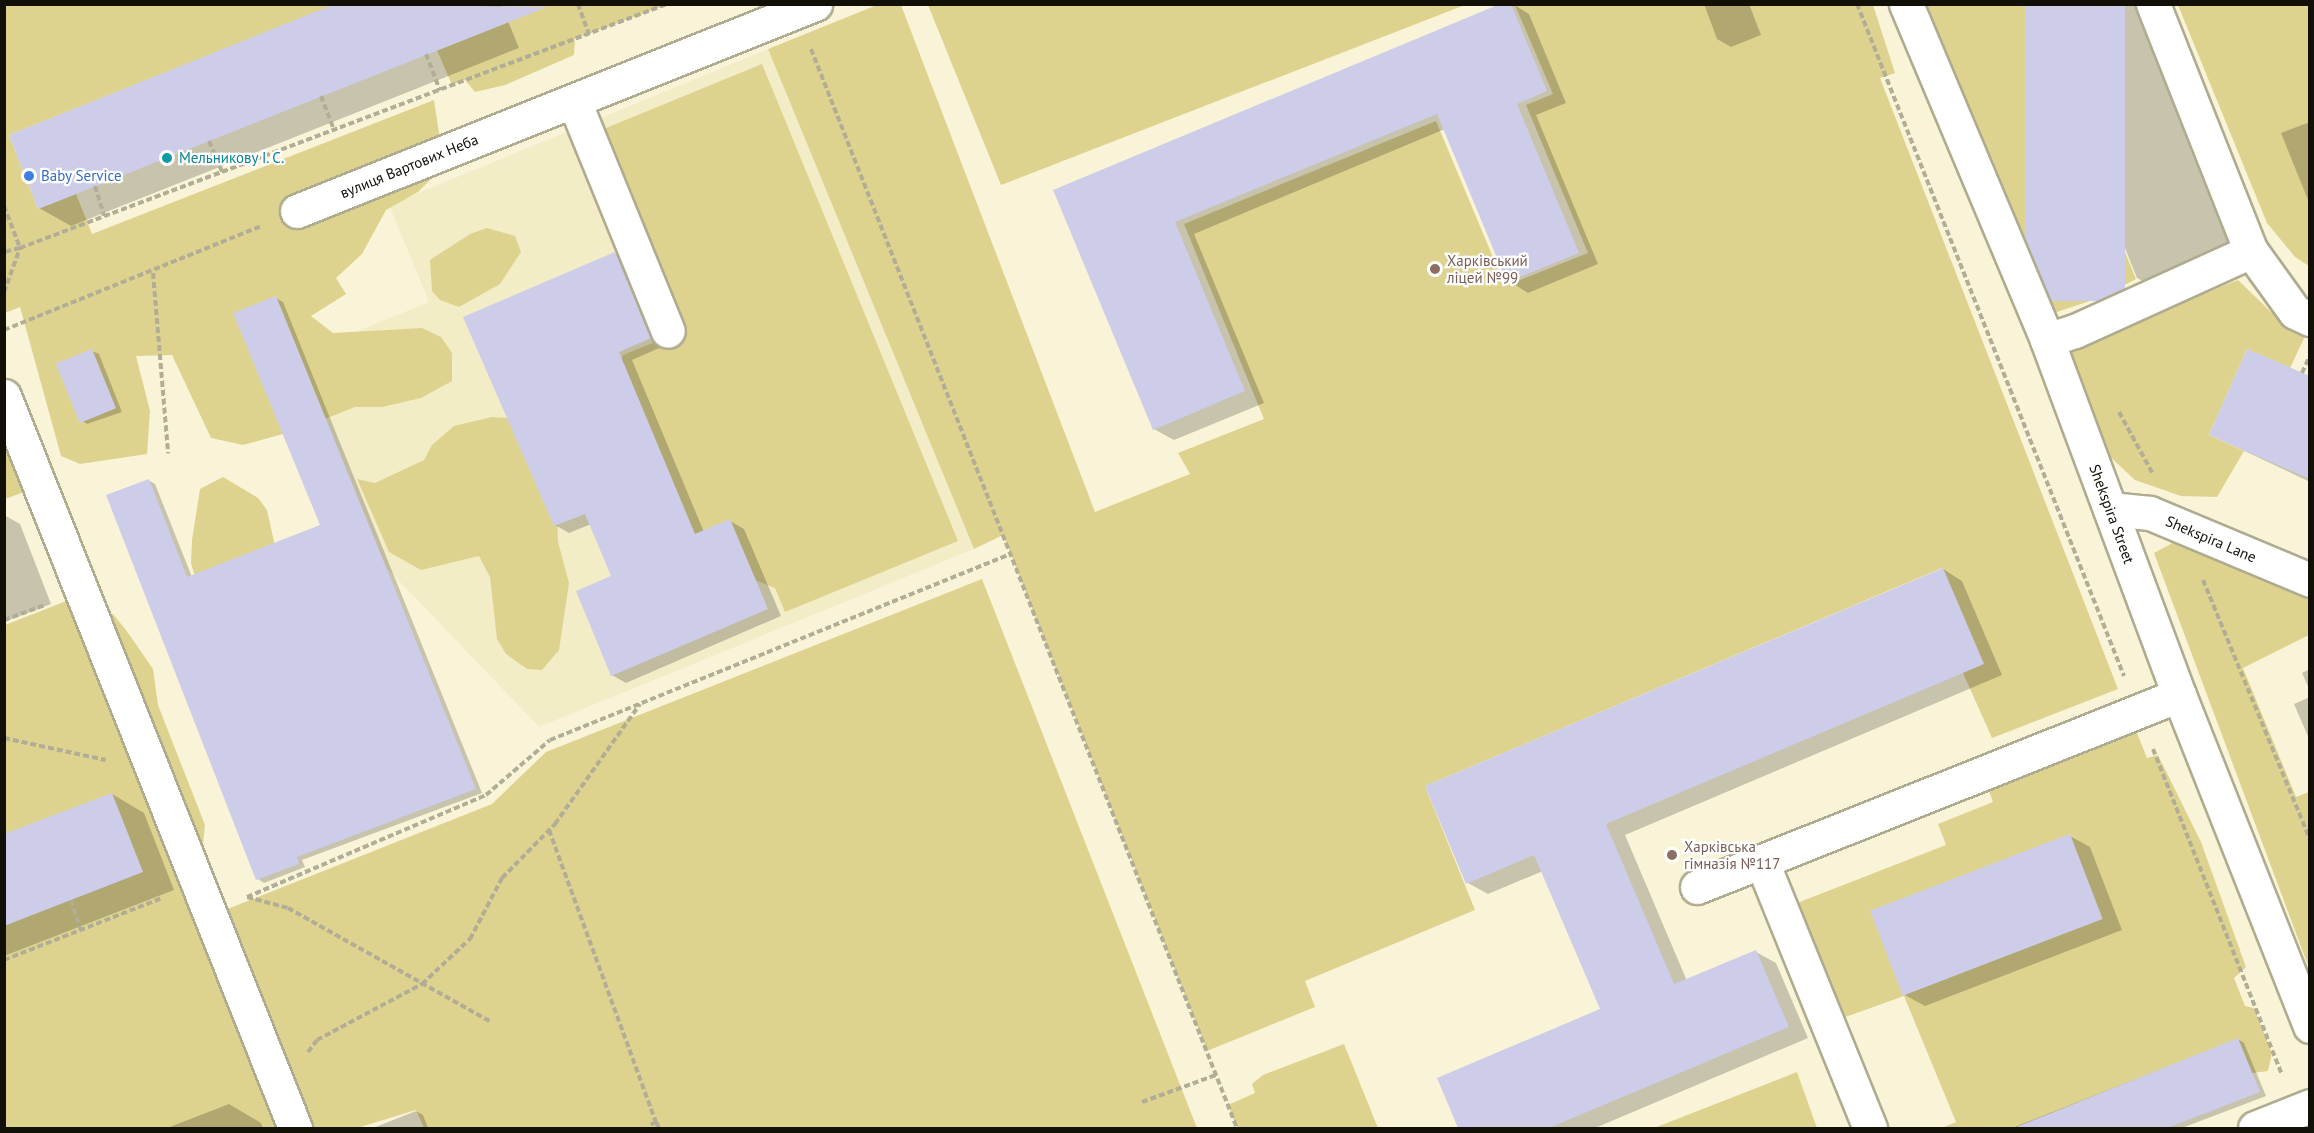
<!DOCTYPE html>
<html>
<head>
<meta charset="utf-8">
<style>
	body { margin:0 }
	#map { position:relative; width:2314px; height:1133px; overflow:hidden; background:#f9f4d7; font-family:"PT Sans",sans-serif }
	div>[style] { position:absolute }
	.built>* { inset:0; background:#f2ecc7 }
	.green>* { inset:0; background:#ded38e }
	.shadow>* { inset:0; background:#0003 }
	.building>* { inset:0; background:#cdcde9; transform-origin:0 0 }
	.path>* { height:4px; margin-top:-2px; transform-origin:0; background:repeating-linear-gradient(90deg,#b1ad96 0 6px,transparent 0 9px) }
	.roads { filter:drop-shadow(2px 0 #afab8f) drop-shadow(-2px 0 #afab8f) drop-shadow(0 2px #afab8f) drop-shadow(0 -2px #afab8f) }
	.minor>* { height:33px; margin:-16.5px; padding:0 16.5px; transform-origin:16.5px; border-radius:16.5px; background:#fff }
	.dots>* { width:16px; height:16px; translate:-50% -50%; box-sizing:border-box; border:3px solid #fff; border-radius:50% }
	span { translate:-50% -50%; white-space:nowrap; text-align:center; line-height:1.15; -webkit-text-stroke:4.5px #fff; paint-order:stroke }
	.culture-label { font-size:15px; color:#0d838f }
	.left { translate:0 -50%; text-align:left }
	.street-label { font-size:15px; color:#110f06 }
	.shop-label { font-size:15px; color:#366cbe }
	.education-label { font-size:15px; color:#785e54 }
	.frame { position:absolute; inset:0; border:6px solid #110f06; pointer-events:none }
</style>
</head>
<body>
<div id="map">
	<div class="built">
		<i style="clip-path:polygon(768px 49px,974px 549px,539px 727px,386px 567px,299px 355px,429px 302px,389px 205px)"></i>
	</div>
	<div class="green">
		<i style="clip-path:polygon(4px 5px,335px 5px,9px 135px,38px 209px,76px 194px,92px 234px,434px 100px,444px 166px,418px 192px,386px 210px,362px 254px,336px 278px,346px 294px,311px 316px,333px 333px,422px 328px,441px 337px,452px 353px,452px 381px,421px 398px,382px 407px,355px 407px,297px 430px,243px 445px,211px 438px,172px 355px,136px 356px,150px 411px,147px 454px,80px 464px,61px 456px,20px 307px,5px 313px)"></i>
		<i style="clip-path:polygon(478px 5px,666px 5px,575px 39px,574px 55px,505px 85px,475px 92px,465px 80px,452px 85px,437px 50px,488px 30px)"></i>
		<i style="clip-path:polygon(877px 5px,901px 5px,1095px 512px,1190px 474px,1178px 453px,1264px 419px,1184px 224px,1436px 121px,1505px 286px,1588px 253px,1526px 105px,1553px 94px,1515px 5px,1873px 5px,1895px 73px,1880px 78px,2118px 689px,1992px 738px,1963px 673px,1942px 568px,1425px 786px,1475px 910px,1305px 981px,1315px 1007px,1207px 1051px,1003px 535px,974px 549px,768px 49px)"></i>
		<i style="clip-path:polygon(928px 5px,1465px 5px,1001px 185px)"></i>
		<i style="clip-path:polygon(1915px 5px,2025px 5px,2136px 279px,2102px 297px,2045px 316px)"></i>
		<i style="clip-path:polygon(2178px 5px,2309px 5px,2309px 266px,2295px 257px,2267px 223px)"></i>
		<i style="clip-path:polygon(762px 64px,958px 541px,785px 612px,775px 588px,699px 558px,618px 370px,623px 355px,667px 337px,589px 135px)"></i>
		<i style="clip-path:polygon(487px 228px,515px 236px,521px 252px,500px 284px,459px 307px,440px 300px,432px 291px,430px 260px,470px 234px)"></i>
		<i style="clip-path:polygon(2238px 280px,2271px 312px,2308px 330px,2290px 368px,2247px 349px,2209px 435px,2244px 451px,2217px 497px,2181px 496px,2135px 480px,2108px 455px,2065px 357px,2075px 346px,2107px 331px)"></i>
		<i style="clip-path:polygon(492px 417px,530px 419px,557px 507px,558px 542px,569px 583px,559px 650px,542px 670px,527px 669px,506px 654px,497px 639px,490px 577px,479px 556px,421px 570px,389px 552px,357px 479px,375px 483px,424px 460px,432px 445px,454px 426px)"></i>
		<i style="clip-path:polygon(4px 420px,32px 489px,5px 499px,4px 499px)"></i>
		<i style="clip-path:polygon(223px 477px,258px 498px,267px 510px,276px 551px,197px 583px,191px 563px,192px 540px,200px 489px)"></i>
		<i style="clip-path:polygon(2178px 540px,2309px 595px,2309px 635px,2243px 668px,2296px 797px,2309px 792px,2309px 968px,2154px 553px)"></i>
		<i style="clip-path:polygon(982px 579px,1197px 1128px,424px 1128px,416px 1110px,357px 1128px,5px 1128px,5px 625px,74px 598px,80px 612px,113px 614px,126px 630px,153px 669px,158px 705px,205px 825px,200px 873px,220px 912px,492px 804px,546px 752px)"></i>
		<i style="clip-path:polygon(2137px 733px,2147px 758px,2158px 755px,2201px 842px,2246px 967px,2234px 978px,2245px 1006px,2254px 1008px,2272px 1053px,2268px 1071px,2230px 1076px,2105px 1128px,1942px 1128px,1956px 1122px,1904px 996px,1837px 1020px,1792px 905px,1946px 845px,1938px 824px,1993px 802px,1989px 791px)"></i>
		<i style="clip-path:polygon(1344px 1044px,1378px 1128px,1237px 1128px,1228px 1105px,1255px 1093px,1252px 1084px,1263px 1075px)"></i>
		<i style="clip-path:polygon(1797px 1072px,1817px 1128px,1654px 1128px)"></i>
	</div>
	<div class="shadow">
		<i style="clip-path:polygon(339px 4px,501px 4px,519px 48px,71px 226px,39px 208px)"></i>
		<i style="clip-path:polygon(1504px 4px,1513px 4px,1529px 14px,1566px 103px,1536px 115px,1598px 264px,1528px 293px,1509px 281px,1445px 129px,1194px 234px,1264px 403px,1174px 440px,1154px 429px,1055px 191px)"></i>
		<i style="clip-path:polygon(1704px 4px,1749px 4px,1761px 35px,1731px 47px,1717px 39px)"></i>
		<i style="clip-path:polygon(2027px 4px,2149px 4px,2253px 262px,2169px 296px,2137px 278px)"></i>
		<i style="clip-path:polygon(2310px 122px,2310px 205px,2281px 133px)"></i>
		<i style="clip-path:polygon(615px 254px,629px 262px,664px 346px,632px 360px,704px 532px,730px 521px,744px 529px,781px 616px,626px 683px,612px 675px,613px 577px,591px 524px,569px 533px,555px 525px)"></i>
		<i style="clip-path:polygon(276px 298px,283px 302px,482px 793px,302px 860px,305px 867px,264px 883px,258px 879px,148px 480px,155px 484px,192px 577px,322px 526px)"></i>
		<i style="clip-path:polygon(92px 351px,99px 354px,122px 412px,87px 424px,81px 420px)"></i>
		<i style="clip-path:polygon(2310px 377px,2310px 482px,2211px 435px)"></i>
		<i style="clip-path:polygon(4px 515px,20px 524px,51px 604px,4px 622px)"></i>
		<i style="clip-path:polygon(1943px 569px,1962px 581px,2002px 675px,1625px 835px,1687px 981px,1756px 952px,1776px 963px,1808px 1038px,1595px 1128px,1460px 1128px,1438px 1079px,1602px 1009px,1543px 871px,1488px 894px,1468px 883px)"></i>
		<i style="clip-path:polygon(2310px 669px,2310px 691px,2302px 673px)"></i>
		<i style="clip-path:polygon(2310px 697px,2310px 741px,2294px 704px)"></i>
		<i style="clip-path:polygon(112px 794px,144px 813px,174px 890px,4px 956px,4px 836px)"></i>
		<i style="clip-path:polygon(2070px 836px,2090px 847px,2122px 930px,1925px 1006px,1905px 995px)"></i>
		<i style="clip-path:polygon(2238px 1039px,2244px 1043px,2266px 1096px,2182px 1128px,2012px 1128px)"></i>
		<i style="clip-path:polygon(229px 1104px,261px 1123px,263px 1128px,167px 1128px)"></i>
		<i style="clip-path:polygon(416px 1111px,423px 1115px,428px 1128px,373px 1128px)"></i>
	</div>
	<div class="building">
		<i style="clip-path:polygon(335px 4px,547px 7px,38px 209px,9px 135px)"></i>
		<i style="clip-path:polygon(1500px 4px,1511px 4px,1547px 91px,1517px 104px,1579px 253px,1507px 282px,1437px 114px,1175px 222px,1245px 391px,1153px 430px,1053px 190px)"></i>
		<i style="left:2025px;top:4px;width:100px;height:297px"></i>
		<i style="clip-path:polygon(615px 252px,651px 338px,619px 352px,695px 534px,730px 519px,768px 609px,611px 676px,576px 591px,611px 576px,585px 514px,554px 526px,463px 317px)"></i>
		<i style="clip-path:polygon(276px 296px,476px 789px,297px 857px,299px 864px,256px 880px,106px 495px,149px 479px,187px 577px,320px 525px,233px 313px)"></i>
		<i style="left:92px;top:349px;width:64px;height:39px;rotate:68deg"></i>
		<i style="clip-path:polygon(2247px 349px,2310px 376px,2310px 479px,2209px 435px)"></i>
		<i style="clip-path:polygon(1943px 568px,1984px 664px,1606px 824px,1674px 984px,1756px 950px,1789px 1027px,1549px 1128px,1458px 1128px,1437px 1078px,1600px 1009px,1534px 855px,1466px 884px,1425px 786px)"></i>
		<i style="clip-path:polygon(112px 793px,143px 872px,4px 926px,4px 834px)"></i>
		<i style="left:2070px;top:834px;width:91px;height:214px;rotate:69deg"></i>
		<i style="clip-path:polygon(2238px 1038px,2260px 1092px,2167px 1128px,2014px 1128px)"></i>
	</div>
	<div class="path">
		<i style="left:578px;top:4px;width:32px;rotate:70deg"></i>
		<i style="left:1857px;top:4px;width:723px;rotate:68.33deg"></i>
		<i style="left:811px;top:49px;width:1160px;rotate:68.46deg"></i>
		<i style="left:426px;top:54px;width:39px;rotate:69deg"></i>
		<i style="left:321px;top:96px;width:36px;rotate:69deg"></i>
		<i style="left:209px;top:141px;width:34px;rotate:67deg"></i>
		<i style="left:95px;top:186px;width:31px;rotate:73deg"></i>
		<i style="left:4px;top:206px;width:45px;rotate:69.1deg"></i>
		<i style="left:20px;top:248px;width:16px;rotate:166deg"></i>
		<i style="left:153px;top:273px;width:181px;rotate:85.2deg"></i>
		<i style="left:4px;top:292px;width:47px;rotate:-70deg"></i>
		<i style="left:20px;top:248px;width:691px;rotate:-20.66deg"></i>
		<i style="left:4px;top:330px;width:278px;rotate:-22deg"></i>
		<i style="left:2302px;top:373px;width:17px;rotate:-66deg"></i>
		<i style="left:2119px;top:412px;width:71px;rotate:61.3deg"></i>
		<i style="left:2203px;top:580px;width:281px;rotate:67.6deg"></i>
		<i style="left:4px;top:620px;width:44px;rotate:-20.1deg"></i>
		<i style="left:4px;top:738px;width:104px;rotate:12.2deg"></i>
		<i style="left:2153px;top:749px;width:350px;rotate:68.4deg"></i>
		<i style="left:549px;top:830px;width:311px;rotate:69.9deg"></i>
		<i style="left:656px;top:1122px;width:9px;rotate:153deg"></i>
		<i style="left:247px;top:897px;width:260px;rotate:-23.1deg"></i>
		<i style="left:486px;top:795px;width:84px;rotate:-40.7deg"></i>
		<i style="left:550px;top:740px;width:497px;rotate:-22deg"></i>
		<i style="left:247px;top:897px;width:42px;rotate:15deg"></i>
		<i style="left:288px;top:908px;width:231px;rotate:29.3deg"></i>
		<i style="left:71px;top:900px;width:32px;rotate:72deg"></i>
		<i style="left:4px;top:960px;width:168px;rotate:-21.4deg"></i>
		<i style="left:308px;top:1052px;width:15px;rotate:-53deg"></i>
		<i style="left:317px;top:1040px;width:119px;rotate:-28.1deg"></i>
		<i style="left:422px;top:984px;width:66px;rotate:-43.2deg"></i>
		<i style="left:470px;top:939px;width:69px;rotate:-62.3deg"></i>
		<i style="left:502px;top:878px;width:76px;rotate:-45.5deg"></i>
		<i style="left:555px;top:824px;width:147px;rotate:-54.7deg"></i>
		<i style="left:1142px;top:1102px;width:79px;rotate:-20deg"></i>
		<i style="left:656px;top:1122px;width:7px;rotate:63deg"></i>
	</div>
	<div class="roads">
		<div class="minor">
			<i style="left:1906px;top:4px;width:364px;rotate:67.2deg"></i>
			<i style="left:2047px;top:340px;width:379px;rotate:69.6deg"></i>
			<i style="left:2179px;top:695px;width:356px;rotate:68.4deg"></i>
			<i style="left:2153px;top:4px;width:266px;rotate:68.4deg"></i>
			<i style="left:2251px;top:251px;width:75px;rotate:54.2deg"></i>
			<i style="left:2295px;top:312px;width:17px;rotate:25deg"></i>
			<i style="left:574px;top:101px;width:248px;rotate:67.8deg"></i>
			<i style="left:297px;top:211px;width:558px;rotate:-21.78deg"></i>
			<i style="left:2047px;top:340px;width:29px;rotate:-18deg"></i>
			<i style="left:2075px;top:331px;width:193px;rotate:-24.4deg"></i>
			<i style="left:4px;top:396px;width:788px;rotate:68.32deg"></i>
			<i style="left:2110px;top:509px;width:40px;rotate:5.7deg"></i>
			<i style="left:2150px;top:513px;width:173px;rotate:22.7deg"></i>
			<i style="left:1762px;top:862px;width:287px;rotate:67.9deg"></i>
			<i style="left:1697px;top:887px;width:519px;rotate:-21.72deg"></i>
			<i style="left:2255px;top:1128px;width:59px;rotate:-21.8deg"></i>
		</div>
	</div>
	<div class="dots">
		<i style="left:167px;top:158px;background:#0f9aa8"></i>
		<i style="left:29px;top:176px;background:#3f7fe0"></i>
		<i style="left:1435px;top:269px;background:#8d6e63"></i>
		<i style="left:1672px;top:855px;background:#8d6e63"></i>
	</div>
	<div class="culture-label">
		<span class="left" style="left:179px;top:158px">Мельникову І. С.</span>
	</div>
	<div class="street-label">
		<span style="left:409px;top:166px;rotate:-22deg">вулиця Вартових Неба</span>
		<span style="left:2112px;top:514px;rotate:70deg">Shekspira Street</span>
		<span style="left:2211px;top:539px;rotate:23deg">Shekspira Lane</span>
	</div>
	<div class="shop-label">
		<span class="left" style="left:41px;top:176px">Baby Service</span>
	</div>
	<div class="education-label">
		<span class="left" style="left:1447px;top:269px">Харківський<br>ліцей №99</span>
		<span class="left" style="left:1684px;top:855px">Харківська<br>гімназія №117</span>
	</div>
	<div class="frame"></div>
</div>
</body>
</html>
